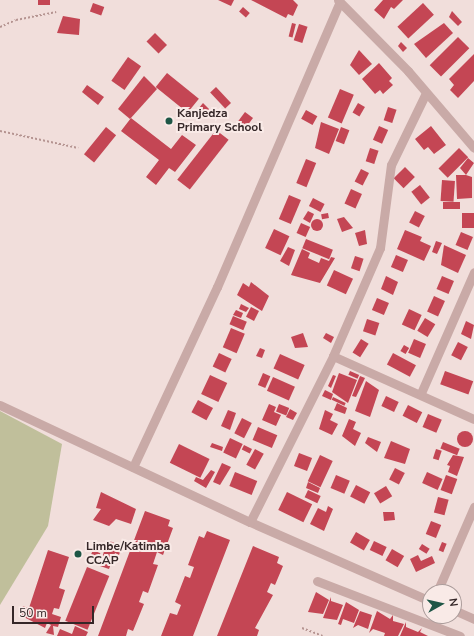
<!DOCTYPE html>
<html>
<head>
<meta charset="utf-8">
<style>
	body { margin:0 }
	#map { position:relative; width:474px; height:636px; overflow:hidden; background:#f1dedb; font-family:"Nunito Sans",sans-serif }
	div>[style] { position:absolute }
	.green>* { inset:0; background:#c0bf9b }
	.building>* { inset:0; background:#c44654; transform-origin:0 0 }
	.round { border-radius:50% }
	.path>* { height:2px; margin-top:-1px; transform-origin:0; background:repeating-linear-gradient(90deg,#b59491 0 2px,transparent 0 4px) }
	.minor>* { height:9px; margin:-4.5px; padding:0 4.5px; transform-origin:4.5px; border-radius:4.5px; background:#c9aaa7 }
	.dots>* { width:11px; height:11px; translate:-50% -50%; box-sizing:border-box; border:2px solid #f9eae7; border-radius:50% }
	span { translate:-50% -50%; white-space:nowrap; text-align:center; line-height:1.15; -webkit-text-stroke:4px #f9eae7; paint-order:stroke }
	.poi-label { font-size:12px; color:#352728; font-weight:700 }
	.left { translate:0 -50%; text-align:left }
	.north { position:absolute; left:422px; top:584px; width:40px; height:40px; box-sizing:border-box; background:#f9eae7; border:1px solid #ab9c9b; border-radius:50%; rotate:82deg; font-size:11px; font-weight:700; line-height:16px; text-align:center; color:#352728 }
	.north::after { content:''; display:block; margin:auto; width:14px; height:18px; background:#1e5646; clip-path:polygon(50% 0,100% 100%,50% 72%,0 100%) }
	.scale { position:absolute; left:12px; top:606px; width:82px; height:18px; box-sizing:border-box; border:2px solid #352728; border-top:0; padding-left:5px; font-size:12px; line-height:14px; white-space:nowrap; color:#352728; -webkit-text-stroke:3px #f9eae7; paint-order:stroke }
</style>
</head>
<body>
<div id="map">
	<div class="green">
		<i style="clip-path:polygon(0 411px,62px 444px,48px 526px,0 605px)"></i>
	</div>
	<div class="building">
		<i style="left:38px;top:0;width:12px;height:5px"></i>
		<i style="clip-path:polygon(218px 0,234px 0,231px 6px)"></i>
		<i style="clip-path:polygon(251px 0,293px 0,298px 5px,293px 16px,288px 14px,286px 18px)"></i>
		<i style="clip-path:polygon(383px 0,403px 0,394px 9px,391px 7px,384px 19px,374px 10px)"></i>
		<i style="left:93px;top:3px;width:12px;height:9px;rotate:20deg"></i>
		<i style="left:423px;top:3px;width:16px;height:35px;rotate:47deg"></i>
		<i style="left:243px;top:7px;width:9px;height:6px;rotate:41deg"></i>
		<i style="clip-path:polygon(452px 11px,462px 22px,458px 26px,449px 17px)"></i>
		<i style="clip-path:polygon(63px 16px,80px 19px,79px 35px,57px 33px)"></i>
		<i style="left:292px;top:23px;width:4px;height:14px;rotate:14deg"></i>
		<i style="clip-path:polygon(444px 23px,453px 33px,426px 58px,414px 44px)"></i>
		<i style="left:299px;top:24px;width:9px;height:17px;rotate:18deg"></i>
		<i style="left:155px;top:33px;width:17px;height:12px;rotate:45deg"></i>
		<i style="left:458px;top:37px;width:16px;height:40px;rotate:45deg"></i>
		<i style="clip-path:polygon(401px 42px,407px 48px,403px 52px,398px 46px)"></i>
		<i style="clip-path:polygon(359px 50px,372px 64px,359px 75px,350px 65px)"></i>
		<i style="clip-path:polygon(474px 54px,474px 81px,458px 98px,450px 90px,454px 85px,449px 79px)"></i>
		<i style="left:128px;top:57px;width:16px;height:29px;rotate:35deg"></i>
		<i style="clip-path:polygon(379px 63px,392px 78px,389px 81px,393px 85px,383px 94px,380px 90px,375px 94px,362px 79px)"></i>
		<i style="left:167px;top:73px;width:41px;height:18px;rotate:39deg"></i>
		<i style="clip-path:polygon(144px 76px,157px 89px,130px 119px,118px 109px)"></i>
		<i style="clip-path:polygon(87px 85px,104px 97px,98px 105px,82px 92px)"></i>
		<i style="left:216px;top:87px;width:22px;height:8px;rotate:47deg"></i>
		<i style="left:340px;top:89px;width:15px;height:31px;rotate:23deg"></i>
		<i style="clip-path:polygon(203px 103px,209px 109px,205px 114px,199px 108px)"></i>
		<i style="left:358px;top:103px;width:8px;height:11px;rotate:30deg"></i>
		<i style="left:388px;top:107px;width:9px;height:14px;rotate:18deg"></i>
		<i style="left:306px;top:110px;width:13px;height:10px;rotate:29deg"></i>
		<i style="left:245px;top:112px;width:10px;height:13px;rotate:37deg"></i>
		<i style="clip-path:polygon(131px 118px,171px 149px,182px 135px,196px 145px,175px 172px,169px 168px,156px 185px,146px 177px,159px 160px,121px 131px)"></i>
		<i style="clip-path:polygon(321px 122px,339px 129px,329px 154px,315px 148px)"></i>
		<i style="left:379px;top:126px;width:10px;height:15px;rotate:24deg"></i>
		<i style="clip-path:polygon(431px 126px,446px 145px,434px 154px,428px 147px,424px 150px,415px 139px)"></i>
		<i style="left:106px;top:127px;width:13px;height:35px;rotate:39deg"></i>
		<i style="left:341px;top:127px;width:9px;height:15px;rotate:21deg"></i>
		<i style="left:216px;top:130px;width:16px;height:63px;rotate:38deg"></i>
		<i style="left:370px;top:148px;width:9px;height:14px;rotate:18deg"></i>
		<i style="left:459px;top:148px;width:13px;height:29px;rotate:45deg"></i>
		<i style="clip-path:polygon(468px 158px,474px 163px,466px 175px,472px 177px,472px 198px,457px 199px,456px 175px,466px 175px,460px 168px)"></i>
		<i style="left:306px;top:159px;width:11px;height:26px;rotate:22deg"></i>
		<i style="left:405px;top:167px;width:14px;height:16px;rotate:45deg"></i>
		<i style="left:361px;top:169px;width:9px;height:14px;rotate:27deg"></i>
		<i style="left:442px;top:180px;width:13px;height:21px;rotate:4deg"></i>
		<i style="left:420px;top:185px;width:16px;height:11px;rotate:52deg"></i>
		<i style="left:351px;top:189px;width:12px;height:16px;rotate:24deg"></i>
		<i style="left:289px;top:195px;width:13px;height:26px;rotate:23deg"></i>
		<i style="left:313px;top:198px;width:13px;height:9px;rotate:27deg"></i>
		<i style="left:460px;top:202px;width:7px;height:17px;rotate:90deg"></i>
		<i style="clip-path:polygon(308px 211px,314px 214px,310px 223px,303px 219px)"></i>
		<i style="left:415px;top:211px;width:11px;height:13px;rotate:27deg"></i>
		<i style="left:328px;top:213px;width:5px;height:7px;rotate:79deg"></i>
		<i style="left:462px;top:213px;width:12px;height:15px"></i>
		<i style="clip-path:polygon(344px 217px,353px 228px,342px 232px,337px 219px)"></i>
		<i class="round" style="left:311px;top:219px;width:12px;height:12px"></i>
		<i style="left:301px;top:223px;width:10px;height:11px;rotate:24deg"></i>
		<i style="left:274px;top:229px;width:17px;height:21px;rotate:25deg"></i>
		<i style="clip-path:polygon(365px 230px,367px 244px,359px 246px,355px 233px)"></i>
		<i style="clip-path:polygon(405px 230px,422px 237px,420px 241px,431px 246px,424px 261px,397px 249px)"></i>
		<i style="left:461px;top:232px;width:13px;height:14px;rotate:23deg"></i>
		<i style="left:306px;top:239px;width:29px;height:10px;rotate:22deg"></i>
		<i style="clip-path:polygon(436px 241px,442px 243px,437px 254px,432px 252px)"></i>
		<i style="clip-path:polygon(444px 245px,466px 255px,458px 273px,441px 265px)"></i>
		<i style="clip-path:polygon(288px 247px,295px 250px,289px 266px,280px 261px)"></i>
		<i style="clip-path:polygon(302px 249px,310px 253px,308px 258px,319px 263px,321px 258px,329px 261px,331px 257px,335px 258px,320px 283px,291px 275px)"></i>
		<i style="left:396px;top:255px;width:13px;height:13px;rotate:23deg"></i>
		<i style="left:355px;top:256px;width:9px;height:13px;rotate:18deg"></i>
		<i style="left:334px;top:270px;width:21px;height:17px;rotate:25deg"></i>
		<i style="clip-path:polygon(386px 276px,398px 282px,393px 295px,381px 289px)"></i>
		<i style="left:442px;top:276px;width:13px;height:14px;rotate:23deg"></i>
		<i style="clip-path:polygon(251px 282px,269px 296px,262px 311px,237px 295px,243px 283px,249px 287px)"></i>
		<i style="left:434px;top:296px;width:12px;height:17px;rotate:24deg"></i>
		<i style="left:377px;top:298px;width:13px;height:13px;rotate:23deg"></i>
		<i style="clip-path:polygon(241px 304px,249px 308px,246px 312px,239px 309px)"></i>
		<i style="left:251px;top:307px;width:9px;height:11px;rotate:27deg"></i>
		<i style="left:409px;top:309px;width:14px;height:17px;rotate:25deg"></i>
		<i style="clip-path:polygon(236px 310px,243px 313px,241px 318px,233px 315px)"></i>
		<i style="left:233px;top:316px;width:15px;height:9px;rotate:23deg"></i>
		<i style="left:425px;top:318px;width:12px;height:15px;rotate:31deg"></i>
		<i style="left:367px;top:319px;width:13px;height:13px;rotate:18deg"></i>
		<i style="clip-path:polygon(466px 321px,474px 325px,471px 339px,461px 334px)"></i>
		<i style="left:231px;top:328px;width:15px;height:21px;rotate:23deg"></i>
		<i style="clip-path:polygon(303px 333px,308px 347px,295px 348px,291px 337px)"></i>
		<i style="clip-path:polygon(326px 333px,334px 337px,331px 343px,323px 338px)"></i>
		<i style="left:361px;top:339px;width:9px;height:16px;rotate:32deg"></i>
		<i style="left:414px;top:339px;width:13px;height:15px;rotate:23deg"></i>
		<i style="left:458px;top:342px;width:11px;height:15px;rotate:27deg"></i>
		<i style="left:404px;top:345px;width:6px;height:7px;rotate:31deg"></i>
		<i style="clip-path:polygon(260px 348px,265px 350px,262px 358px,256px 356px)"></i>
		<i style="left:219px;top:353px;width:14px;height:15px;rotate:25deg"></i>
		<i style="left:393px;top:353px;width:26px;height:13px;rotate:28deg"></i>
		<i style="left:280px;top:354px;width:27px;height:16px;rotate:24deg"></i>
		<i style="left:350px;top:371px;width:10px;height:4px;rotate:24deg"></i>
		<i style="left:445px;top:371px;width:30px;height:14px;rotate:20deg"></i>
		<i style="left:263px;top:373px;width:8px;height:13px;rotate:23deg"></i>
		<i style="clip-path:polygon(339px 373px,357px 380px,348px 403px,332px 392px)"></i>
		<i style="left:210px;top:375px;width:19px;height:21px;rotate:25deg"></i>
		<i style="clip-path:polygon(333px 375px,336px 376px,331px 388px,328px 386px)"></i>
		<i style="clip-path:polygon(360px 376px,365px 378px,356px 397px,352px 396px)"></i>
		<i style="left:273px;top:377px;width:24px;height:15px;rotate:24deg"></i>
		<i style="clip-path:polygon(366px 381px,379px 390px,370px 417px,355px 411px)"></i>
		<i style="clip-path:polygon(325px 390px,333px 394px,331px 400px,322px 396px)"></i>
		<i style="left:386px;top:396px;width:14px;height:11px;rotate:25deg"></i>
		<i style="left:333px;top:397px;width:14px;height:3px;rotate:25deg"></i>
		<i style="left:198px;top:400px;width:17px;height:14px;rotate:28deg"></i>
		<i style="clip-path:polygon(337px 403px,347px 408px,345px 414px,334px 410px)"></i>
		<i style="clip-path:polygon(269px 404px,276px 407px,274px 412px,281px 415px,276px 426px,262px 420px)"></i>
		<i style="left:279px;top:404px;width:11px;height:8px;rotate:22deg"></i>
		<i style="left:408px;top:405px;width:16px;height:12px;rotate:27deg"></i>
		<i style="clip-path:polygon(290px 409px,297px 413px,293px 420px,286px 417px)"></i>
		<i style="clip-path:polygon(228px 410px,236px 413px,230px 430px,221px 426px)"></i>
		<i style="clip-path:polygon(325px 410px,333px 414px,330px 420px,338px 424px,332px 435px,319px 429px)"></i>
		<i style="left:428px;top:414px;width:15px;height:14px;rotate:23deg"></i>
		<i style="left:242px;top:418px;width:11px;height:17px;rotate:27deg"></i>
		<i style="clip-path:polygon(349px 419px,356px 422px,353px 429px,361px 433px,355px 446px,342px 436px)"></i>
		<i style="left:258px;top:427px;width:21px;height:14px;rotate:23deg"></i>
		<i class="round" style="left:457px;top:431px;width:16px;height:16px"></i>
		<i style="clip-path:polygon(368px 437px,381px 442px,377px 452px,365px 443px)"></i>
		<i style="left:230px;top:438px;width:14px;height:16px;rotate:25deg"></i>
		<i style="clip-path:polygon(391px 441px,410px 449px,405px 464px,384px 458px)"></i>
		<i style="left:443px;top:442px;width:18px;height:7px;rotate:22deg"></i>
		<i style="clip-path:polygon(212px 443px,223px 447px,222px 451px,210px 447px)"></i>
		<i style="left:179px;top:444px;width:34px;height:21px;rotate:26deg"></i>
		<i style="left:244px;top:445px;width:9px;height:5px;rotate:27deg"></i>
		<i style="left:255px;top:449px;width:10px;height:18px;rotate:29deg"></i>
		<i style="left:436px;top:449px;width:6px;height:10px;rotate:18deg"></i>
		<i style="left:299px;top:453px;width:14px;height:14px;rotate:21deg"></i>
		<i style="left:320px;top:455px;width:14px;height:29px;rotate:25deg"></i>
		<i style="clip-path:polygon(453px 455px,464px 457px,457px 476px,448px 472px,450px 466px,447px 465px)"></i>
		<i style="clip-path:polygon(222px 463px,231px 467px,220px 485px,213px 482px)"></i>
		<i style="left:395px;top:468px;width:11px;height:13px;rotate:27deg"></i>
		<i style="clip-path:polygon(211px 470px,215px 472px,206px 488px,194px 481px,196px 477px,203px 480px)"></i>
		<i style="left:235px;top:472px;width:24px;height:15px;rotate:22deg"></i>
		<i style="left:427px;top:472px;width:17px;height:12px;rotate:24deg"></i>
		<i style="left:336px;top:475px;width:15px;height:14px;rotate:23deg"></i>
		<i style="left:446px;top:475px;width:12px;height:16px;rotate:20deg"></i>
		<i style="clip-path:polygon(308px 482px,320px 488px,318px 493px,306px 488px)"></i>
		<i style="left:356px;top:485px;width:16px;height:13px;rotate:27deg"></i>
		<i style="left:386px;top:486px;width:12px;height:14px;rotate:59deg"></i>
		<i style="left:308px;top:490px;width:14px;height:8px;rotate:25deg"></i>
		<i style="clip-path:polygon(101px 492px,136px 509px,131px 524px,116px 519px,109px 526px,93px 520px,101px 509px,96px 508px)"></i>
		<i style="left:287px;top:492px;width:28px;height:20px;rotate:26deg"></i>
		<i style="left:438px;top:497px;width:11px;height:16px;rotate:15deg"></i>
		<i style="clip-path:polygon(328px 506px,333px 509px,324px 531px,310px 524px,318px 508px,326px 512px)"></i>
		<i style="clip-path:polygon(145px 511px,170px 520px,168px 526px,173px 528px,163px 555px,157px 552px,153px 564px,158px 565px,148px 593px,143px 591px,139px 602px,144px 604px,133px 631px,128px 629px,126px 636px,98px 636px)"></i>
		<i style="clip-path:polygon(383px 512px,394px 512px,395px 520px,384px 521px)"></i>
		<i style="left:431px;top:521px;width:11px;height:14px;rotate:22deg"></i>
		<i style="clip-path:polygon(207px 531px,230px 540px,193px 636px,161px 636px,170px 613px,177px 615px,181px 605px,175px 602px,185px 576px,190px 578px,194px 567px,188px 565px,199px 536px,204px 538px)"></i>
		<i style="left:356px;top:532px;width:16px;height:12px;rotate:30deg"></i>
		<i style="clip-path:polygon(107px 540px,122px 546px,119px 555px,115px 553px,109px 569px,100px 566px)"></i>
		<i style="left:374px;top:541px;width:14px;height:10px;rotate:25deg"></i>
		<i style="left:442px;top:542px;width:5px;height:9px;rotate:22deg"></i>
		<i style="left:422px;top:544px;width:9px;height:6px;rotate:32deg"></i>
		<i style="clip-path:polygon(253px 546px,279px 557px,277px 563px,283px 566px,275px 585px,271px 583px,267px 592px,273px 595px,255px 628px,259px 630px,257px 636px,217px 636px)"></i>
		<i style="left:392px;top:549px;width:14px;height:13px;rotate:30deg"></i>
		<i style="clip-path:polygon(48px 550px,69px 557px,59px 588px,65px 590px,59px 609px,54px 608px,52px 614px,61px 617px,58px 627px,53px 626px,54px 635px,46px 633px,51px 625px,47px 623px,45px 628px,20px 615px,23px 606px,29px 608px)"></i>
		<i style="left:93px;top:550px;width:8px;height:5px;rotate:23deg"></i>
		<i style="clip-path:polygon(418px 555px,421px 561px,432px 556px,435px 563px,416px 572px,410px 559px)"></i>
		<i style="left:87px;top:567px;width:24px;height:58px;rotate:22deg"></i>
		<i style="clip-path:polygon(316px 592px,329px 600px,323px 614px,308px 612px)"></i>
		<i style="clip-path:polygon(331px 597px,331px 601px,343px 605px,337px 620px,323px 618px)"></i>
		<i style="clip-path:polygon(346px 602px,359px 610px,354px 623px,343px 619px,341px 625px,338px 624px)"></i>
		<i style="clip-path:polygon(360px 611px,372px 615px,368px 629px,358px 625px,353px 628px)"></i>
		<i style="clip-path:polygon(377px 611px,390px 619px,393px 615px,393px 621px,404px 624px,398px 636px,384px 636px,385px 633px,373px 629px,369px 633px)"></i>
		<i style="clip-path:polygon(406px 622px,406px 627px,418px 632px,422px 628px,420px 632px,428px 636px,400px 636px)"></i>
		<i style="clip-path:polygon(75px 626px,88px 632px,86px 636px,57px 636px,60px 629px,72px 634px)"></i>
	</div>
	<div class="path">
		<i style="left:0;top:27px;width:17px;rotate:-24deg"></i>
		<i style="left:16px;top:20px;width:41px;rotate:-11.3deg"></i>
		<i style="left:0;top:131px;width:80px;rotate:12.3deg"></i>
		<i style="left:302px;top:628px;width:22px;rotate:21deg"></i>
	</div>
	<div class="minor">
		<i style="left:338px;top:0;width:100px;rotate:45.4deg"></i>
		<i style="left:408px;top:71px;width:101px;rotate:49.4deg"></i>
		<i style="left:333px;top:356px;width:154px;rotate:24.1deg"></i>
		<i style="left:421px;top:393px;width:132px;rotate:-66.3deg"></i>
		<i style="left:0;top:405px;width:276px;rotate:25.1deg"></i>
		<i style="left:250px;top:522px;width:197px;rotate:23.7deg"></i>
		<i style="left:133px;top:467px;width:199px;rotate:-65deg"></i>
		<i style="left:217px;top:287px;width:310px;rotate:-66.7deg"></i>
		<i style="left:250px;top:522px;width:186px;rotate:-63.4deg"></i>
		<i style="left:333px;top:356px;width:118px;rotate:-66.5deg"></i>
		<i style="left:380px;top:248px;width:84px;rotate:-82.5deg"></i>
		<i style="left:391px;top:165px;width:80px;rotate:-64.1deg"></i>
		<i style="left:317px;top:581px;width:153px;rotate:21deg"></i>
		<i style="left:437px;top:592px;width:93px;rotate:-66.5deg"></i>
		<i style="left:454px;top:610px;width:22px;rotate:24deg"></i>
	</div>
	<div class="dots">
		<i style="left:169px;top:121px;background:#1e5646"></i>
		<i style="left:78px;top:554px;background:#1e5646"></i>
	</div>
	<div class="poi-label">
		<span class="left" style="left:177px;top:121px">Kanjedza<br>Primary School</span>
		<span class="left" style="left:86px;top:554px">Limbe/Katimba<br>CCAP</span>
	</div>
	<div class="north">N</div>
	<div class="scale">50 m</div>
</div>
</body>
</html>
